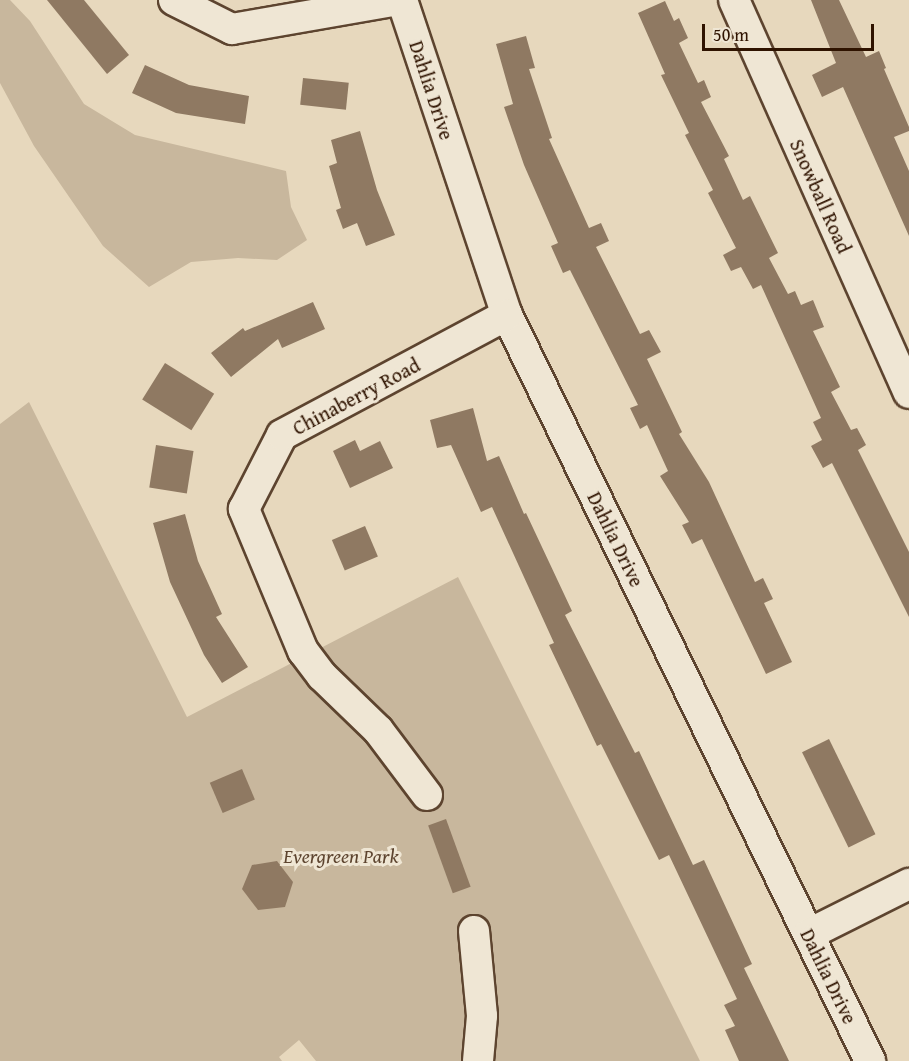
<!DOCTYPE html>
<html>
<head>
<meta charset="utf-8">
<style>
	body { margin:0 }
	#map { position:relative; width:909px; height:1061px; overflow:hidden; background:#e7d8bd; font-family:"Gentium Book Plus",serif }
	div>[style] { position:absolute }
	.green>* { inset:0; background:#c8b79d }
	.building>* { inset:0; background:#8f7962; transform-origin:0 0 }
	.roads { filter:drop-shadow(2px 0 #5d442f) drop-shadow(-2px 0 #5d442f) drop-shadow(0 2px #5d442f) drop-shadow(0 -2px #5d442f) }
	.minor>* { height:30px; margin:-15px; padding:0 15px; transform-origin:15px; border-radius:15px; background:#efe6d4 }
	span { translate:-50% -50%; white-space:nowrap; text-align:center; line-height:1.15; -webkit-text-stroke:6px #efe6d4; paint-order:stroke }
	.street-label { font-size:20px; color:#2f1300 }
	.park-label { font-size:20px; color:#5d442f; font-style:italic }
	.scale { position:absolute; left:702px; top:24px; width:172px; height:27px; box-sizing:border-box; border:3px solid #2f1300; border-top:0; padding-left:8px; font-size:18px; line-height:21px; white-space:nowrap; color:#2f1300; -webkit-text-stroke:4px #efe6d4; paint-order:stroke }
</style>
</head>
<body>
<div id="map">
	<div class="green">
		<i style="clip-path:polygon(0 0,10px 0,30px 21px,84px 104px,135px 135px,286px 171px,291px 207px,307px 240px,277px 260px,238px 258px,191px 262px,149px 287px,103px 246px,34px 146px,0 83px)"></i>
		<i style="clip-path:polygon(29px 402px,187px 717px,458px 577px,700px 1061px,316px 1061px,299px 1040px,279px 1057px,282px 1061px,0 1061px,0 424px)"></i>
	</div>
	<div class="building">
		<i style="clip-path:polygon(47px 0,84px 0,129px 55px,107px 74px)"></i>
		<i style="clip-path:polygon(811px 0,839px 0,866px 57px,879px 51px,886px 68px,884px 69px,909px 127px,909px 131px,894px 137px,909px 171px,909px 236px,843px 87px,822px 97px,812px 75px,836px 63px)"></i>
		<i style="clip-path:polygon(665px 1px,674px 21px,679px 18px,688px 38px,679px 43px,698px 83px,704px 80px,711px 97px,701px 102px,729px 156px,724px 159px,743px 200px,750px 196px,778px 253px,769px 258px,788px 294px,795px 291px,801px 305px,813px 300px,824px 327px,813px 331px,840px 387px,831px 392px,851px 430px,857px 428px,866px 445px,858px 450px,909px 552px,909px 617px,832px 463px,823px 468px,811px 446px,822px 440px,813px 422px,821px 418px,761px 285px,753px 289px,741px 267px,731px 271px,723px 255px,736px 248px,708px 193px,713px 190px,685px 135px,689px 133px,661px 75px,665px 74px,638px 13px)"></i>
		<i style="clip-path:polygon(526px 36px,535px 68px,529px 69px,552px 138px,549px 139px,589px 228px,601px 223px,609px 241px,596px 247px,640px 334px,649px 330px,661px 352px,647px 359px,682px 432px,679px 434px,709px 482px,755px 582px,763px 578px,773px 599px,764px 603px,792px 662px,766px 674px,702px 539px,692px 544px,682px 525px,689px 522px,660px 476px,668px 471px,647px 425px,640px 429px,630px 408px,638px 405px,570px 270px,563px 273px,551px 246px,558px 243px,524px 165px,504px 107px,513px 104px,496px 44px)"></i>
		<i style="clip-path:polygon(145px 65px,189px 85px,249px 96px,245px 124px,176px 113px,132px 93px)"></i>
		<i style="left:303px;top:78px;width:46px;height:27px;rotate:6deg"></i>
		<i style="clip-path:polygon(360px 131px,377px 190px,395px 235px,366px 246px,357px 223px,343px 229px,336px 210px,341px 208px,329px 166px,337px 163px,331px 140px)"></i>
		<i style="clip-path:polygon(313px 302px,325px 329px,282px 348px,278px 339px,231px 377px,211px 353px,243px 328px,245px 331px)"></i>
		<i style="left:165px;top:363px;width:58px;height:43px;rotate:32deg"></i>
		<i style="clip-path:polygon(473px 408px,487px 461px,499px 456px,524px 514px,526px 513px,572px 611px,565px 615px,635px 753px,639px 751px,693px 865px,704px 860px,752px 964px,744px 968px,789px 1061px,739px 1061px,725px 1030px,735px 1026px,724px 1005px,737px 999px,669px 855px,659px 860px,601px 744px,597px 746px,549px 645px,554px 643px,492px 507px,481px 512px,451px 445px,437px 448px,430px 420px)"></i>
		<i style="clip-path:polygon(355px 440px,360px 451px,380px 441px,393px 468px,350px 488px,333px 451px)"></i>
		<i style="left:156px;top:445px;width:38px;height:43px;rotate:9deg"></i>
		<i style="clip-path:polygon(185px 514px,198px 561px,222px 614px,216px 617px,248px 667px,222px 683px,204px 655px,170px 582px,153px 523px)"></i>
		<i style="left:365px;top:526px;width:33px;height:36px;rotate:67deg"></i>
		<i style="left:829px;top:739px;width:106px;height:30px;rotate:64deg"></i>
		<i style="left:242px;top:769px;width:33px;height:35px;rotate:67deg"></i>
		<i style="left:446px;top:819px;width:72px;height:19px;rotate:70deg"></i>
		<i style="clip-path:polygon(277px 861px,293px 882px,285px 907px,258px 910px,242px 889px,252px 865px)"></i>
	</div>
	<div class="roads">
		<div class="minor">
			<i style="left:174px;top:0;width:65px;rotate:26.6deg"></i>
			<i style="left:232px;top:29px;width:169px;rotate:-9.9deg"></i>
			<i style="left:402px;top:0;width:332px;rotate:71.6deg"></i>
			<i style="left:507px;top:315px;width:830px;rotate:64.05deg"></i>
			<i style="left:734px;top:0;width:430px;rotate:66deg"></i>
			<i style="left:427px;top:795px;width:81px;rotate:-127deg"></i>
			<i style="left:378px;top:730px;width:78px;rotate:-136deg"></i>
			<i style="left:322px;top:676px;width:31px;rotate:-127deg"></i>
			<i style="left:303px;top:651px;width:154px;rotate:-112.6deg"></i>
			<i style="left:244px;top:509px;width:83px;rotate:-62.8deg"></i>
			<i style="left:282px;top:435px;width:255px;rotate:-28.1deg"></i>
			<i style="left:474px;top:931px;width:85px;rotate:84.6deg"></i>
			<i style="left:482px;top:1016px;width:45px;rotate:95.1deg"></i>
			<i style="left:809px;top:934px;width:112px;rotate:-26.6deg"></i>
		</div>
	</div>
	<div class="street-label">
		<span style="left:432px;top:90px;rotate:72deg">Dahlia Drive</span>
		<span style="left:821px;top:196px;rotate:66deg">Snowball Road</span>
		<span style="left:356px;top:396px;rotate:-28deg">Chinaberry Road</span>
		<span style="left:616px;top:539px;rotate:64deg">Dahlia Drive</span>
		<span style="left:829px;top:976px;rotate:64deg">Dahlia Drive</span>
	</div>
	<div class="park-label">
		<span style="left:341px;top:855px">Evergreen Park</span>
	</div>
	<div class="scale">50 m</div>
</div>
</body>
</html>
